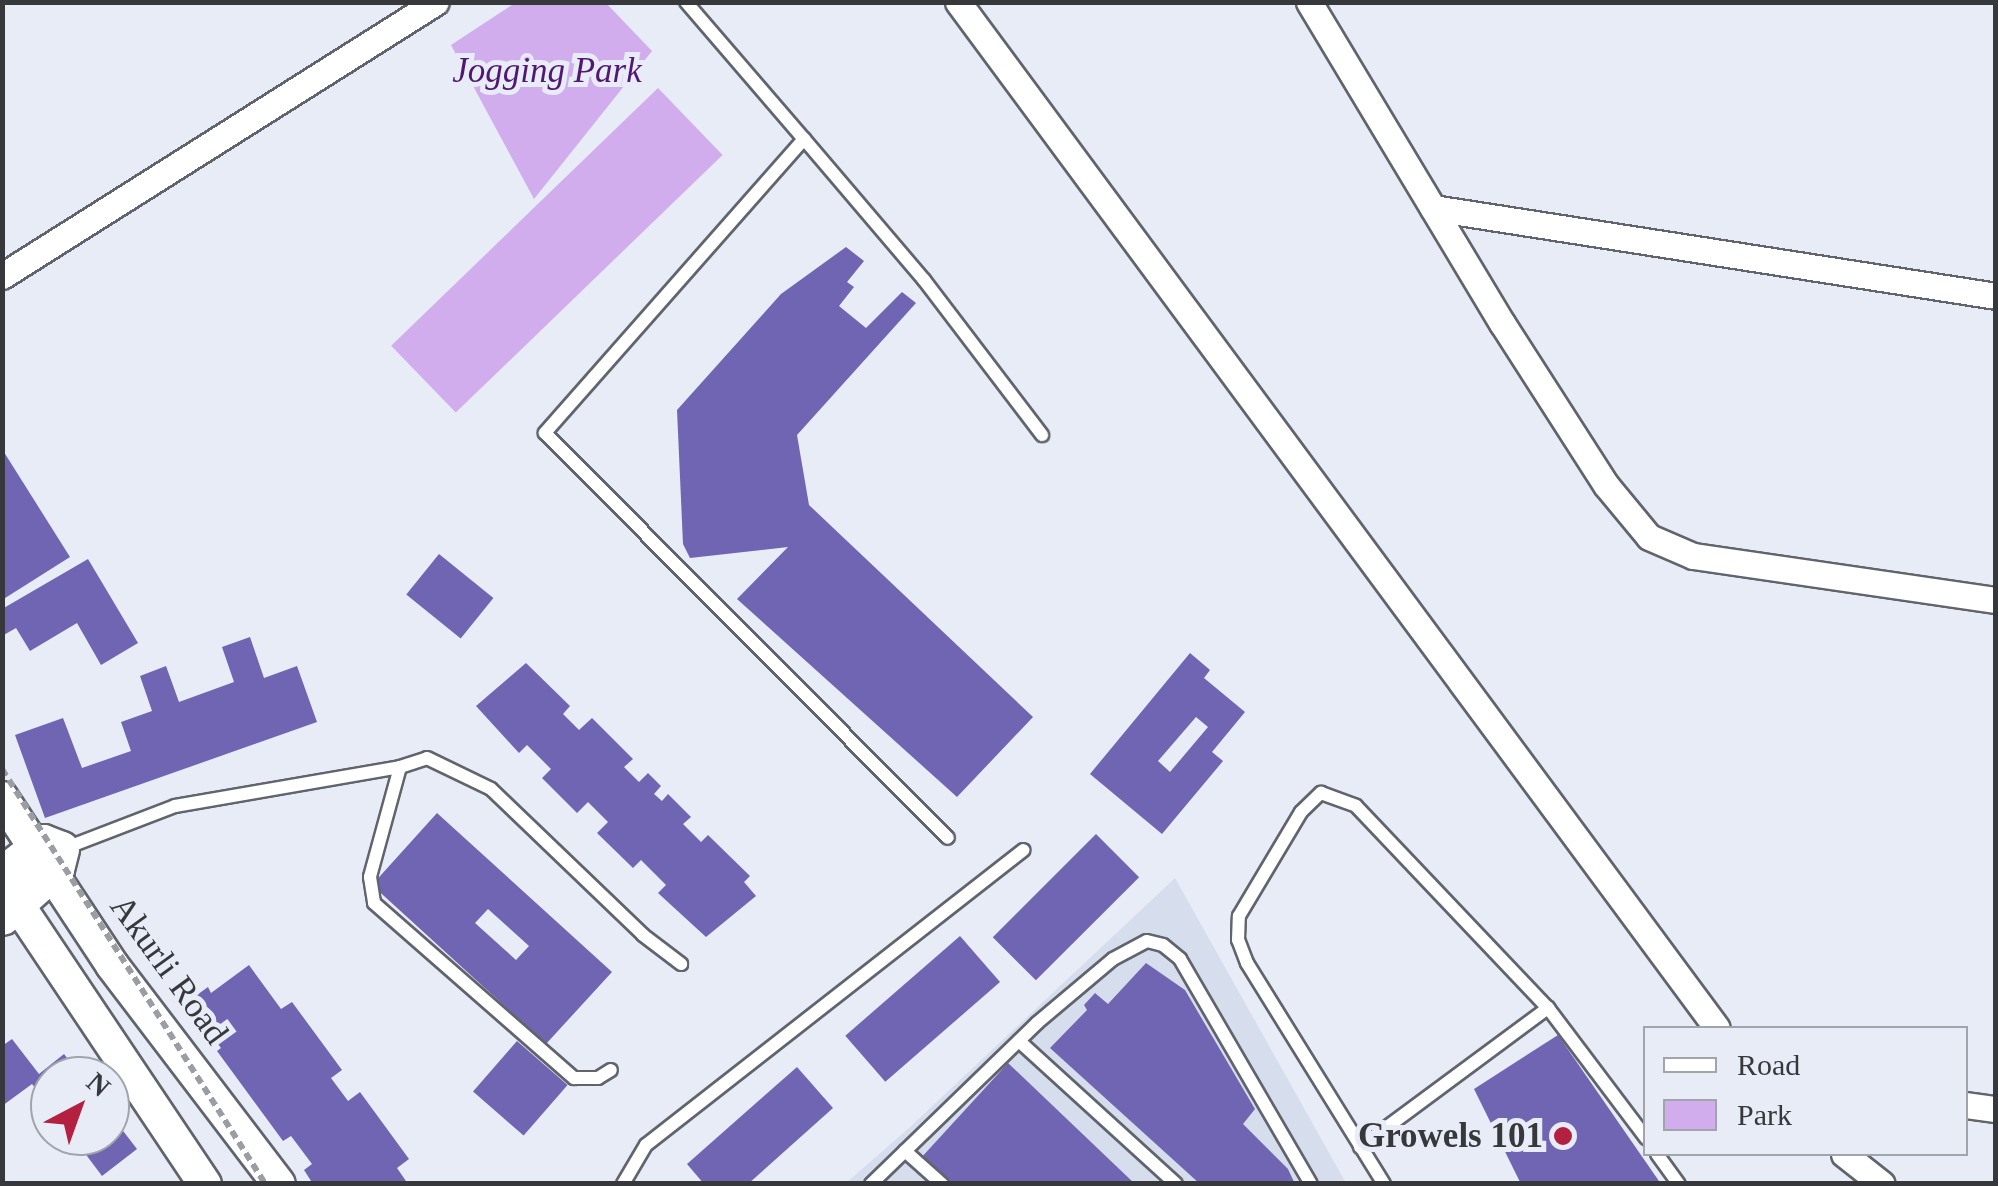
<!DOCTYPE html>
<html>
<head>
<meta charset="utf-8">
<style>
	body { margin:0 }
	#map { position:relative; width:1998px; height:1186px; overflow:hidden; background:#e8ecf6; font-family:"Times New Roman",serif }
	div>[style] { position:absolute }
	.built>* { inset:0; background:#d6deee }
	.green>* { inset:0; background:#d1aded; transform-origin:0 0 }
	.building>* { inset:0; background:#6f65b3; transform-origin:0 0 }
	.roads { filter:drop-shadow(2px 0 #61646c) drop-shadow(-2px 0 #61646c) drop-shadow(0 2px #61646c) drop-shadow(0 -2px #61646c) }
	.service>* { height:12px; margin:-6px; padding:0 6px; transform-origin:6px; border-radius:6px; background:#fff }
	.minor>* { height:25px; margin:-12.5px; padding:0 12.5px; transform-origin:12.5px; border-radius:12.5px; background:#fff }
	.tertiary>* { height:32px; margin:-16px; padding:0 16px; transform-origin:16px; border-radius:16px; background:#fff }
	.secondary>* { height:35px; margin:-17.5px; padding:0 17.5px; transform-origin:17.5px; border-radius:17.5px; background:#fff }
	.path-bridge>* { height:6px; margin-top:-3px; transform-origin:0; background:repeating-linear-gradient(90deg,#9a9da4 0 8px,transparent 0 13px) }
	.dots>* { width:28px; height:28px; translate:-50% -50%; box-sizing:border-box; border:5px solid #e8ecf6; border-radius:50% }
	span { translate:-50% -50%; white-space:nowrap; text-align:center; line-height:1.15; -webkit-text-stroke:10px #e8ecf6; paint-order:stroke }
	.park-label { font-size:35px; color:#511772; font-style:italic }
	.street-label { font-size:35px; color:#36383b }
	.poi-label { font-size:35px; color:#36383b; font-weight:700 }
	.right { translate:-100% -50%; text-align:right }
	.frame { position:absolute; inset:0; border:5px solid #36383b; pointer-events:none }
	.legend { position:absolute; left:1643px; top:1026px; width:325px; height:130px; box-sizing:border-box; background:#e8ecf6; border:2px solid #a1a4ab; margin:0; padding:12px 18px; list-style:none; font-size:30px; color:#36383b }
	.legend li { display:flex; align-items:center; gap:20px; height:50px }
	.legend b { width:50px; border:2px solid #a1a4ab }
	.north { position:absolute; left:30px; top:1056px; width:100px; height:100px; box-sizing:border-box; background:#e8ecf6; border:2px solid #a1a4ab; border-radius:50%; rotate:41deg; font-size:28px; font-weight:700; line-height:40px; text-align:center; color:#36383b }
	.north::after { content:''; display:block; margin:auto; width:35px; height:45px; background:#b32040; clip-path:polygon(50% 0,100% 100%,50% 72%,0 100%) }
</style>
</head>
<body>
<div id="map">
	<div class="built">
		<i style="clip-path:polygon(1175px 878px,1346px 1183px,845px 1184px,910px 1127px)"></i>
	</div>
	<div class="green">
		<i style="clip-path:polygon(605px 2px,652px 51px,534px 199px,451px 45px,515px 3px)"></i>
		<i style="left:658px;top:88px;width:93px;height:371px;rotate:46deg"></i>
	</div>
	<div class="building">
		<i style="clip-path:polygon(846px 247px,864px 261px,847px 282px,854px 287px,839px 306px,866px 328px,902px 292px,916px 303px,797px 435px,809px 505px,1033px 717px,957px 797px,737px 599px,788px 547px,690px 558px,683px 544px,677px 410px,781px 294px)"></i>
		<i style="clip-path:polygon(2px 449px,70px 557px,2px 600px)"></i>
		<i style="left:439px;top:554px;width:70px;height:52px;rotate:39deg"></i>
		<i style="clip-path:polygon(88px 559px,138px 643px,101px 665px,77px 623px,30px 651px,16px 628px,2px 636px,2px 609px)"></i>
		<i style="clip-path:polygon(250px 637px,264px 678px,297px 666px,317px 722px,45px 818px,15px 735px,63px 718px,82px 768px,131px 751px,121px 722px,152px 711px,140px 676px,166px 666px,179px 702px,234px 682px,222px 647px)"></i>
		<i style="clip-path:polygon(evenodd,1190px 653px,1210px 670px,1204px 678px,1245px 712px,1212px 752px,1223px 761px,1162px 834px,1090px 774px,1190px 653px,1196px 717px,1208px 727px,1170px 772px,1158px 761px,1196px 717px)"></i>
		<i style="clip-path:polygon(526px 663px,570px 706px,563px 714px,579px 730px,592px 718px,633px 759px,624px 767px,639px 782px,648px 773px,661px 786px,654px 794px,662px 801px,668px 794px,691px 817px,683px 824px,701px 842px,708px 835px,750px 876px,744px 882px,756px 896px,706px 937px,658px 893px,666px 885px,641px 860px,633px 868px,597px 833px,608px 822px,588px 802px,577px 813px,542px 778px,551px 769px,527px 745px,519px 753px,476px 706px)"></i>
		<i style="clip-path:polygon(evenodd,437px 813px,612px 972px,546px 1044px,372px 885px,437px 813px,488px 909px,529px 946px,516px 960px,475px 923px,488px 909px)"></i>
		<i style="left:1096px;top:834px;width:61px;height:146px;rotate:45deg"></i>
		<i style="left:960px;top:936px;width:61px;height:152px;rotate:49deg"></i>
		<i style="clip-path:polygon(1146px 963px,1185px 990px,1255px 1109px,1243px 1124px,1288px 1169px,1295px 1184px,1200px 1184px,1050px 1048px,1087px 1010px,1084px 1005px,1095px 993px,1108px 1004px)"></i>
		<i style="clip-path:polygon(249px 965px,281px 1009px,292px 1002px,342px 1070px,331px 1078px,348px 1101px,360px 1092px,409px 1159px,397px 1168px,408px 1184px,313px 1184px,304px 1170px,312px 1164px,291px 1136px,283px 1141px,217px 1051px,221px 1048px,212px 1036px,208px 1039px,183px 1005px,208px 987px,211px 993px)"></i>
		<i style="clip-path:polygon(1558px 1035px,1661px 1184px,1521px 1184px,1474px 1089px)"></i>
		<i style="clip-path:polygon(12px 1039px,39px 1074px,64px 1054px,81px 1076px,50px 1076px,50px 1107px,32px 1084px,2px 1106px,2px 1046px)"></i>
		<i style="left:517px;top:1041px;width:67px;height:67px;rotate:41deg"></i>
		<i style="clip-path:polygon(1008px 1063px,1135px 1184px,947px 1184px,920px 1159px)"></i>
		<i style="clip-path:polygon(797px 1067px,833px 1108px,748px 1184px,704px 1184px,687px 1164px)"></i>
		<i style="clip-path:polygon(110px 1114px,137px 1149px,102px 1176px,72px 1136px,110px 1136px)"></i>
	</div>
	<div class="roads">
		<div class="service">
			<i style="left:686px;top:2px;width:181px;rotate:49.3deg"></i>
			<i style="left:804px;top:139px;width:392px;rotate:131.4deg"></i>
			<i style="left:545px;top:433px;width:571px;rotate:45.14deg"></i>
			<i style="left:804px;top:139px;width:185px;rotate:49.6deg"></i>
			<i style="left:924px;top:280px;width:195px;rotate:52.7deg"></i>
			<i style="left:400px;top:767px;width:114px;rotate:105.3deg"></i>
			<i style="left:370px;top:877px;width:26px;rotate:81deg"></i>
			<i style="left:374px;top:903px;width:266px;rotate:41.2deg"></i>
			<i style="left:574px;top:1078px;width:24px"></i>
			<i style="left:598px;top:1078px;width:15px;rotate:-32deg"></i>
			<i style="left:63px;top:849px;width:120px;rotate:-21deg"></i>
			<i style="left:175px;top:806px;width:228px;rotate:-9.8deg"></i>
			<i style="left:400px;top:767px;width:28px;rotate:-18deg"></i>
			<i style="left:427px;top:758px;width:71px;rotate:25.8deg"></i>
			<i style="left:491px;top:789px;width:211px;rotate:43.8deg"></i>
			<i style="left:643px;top:935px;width:48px;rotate:37.3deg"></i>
			<i style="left:1019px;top:1041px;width:212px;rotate:42.3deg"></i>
			<i style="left:1360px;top:1147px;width:234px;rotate:-36.5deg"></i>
			<i style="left:905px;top:1151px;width:50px;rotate:41.7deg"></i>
			<i style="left:1657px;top:1154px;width:37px;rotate:54deg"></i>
			<i style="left:623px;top:1184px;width:45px;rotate:-59.5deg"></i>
			<i style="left:646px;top:1145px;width:479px;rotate:-38deg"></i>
			<i style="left:871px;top:1184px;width:231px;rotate:-44.1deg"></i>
			<i style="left:1037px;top:1023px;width:99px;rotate:-40.1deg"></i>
			<i style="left:1113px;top:959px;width:38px;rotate:-28deg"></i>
			<i style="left:1147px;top:941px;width:16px;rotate:14deg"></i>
			<i style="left:1163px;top:945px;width:22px;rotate:39deg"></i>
			<i style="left:1180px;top:959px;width:260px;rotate:59.8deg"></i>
			<i style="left:1384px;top:1184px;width:260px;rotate:-121.8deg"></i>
			<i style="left:1247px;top:963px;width:25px;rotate:-111deg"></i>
			<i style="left:1238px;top:940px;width:24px;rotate:-88deg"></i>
			<i style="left:1239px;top:916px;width:121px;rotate:-59.2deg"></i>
			<i style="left:1301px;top:812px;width:28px;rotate:-44deg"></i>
			<i style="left:1321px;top:793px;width:37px;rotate:20deg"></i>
			<i style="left:1356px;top:806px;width:279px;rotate:46.5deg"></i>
			<i style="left:1548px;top:1008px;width:163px;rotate:53deg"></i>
		</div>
		<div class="minor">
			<i style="left:958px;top:2px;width:1276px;rotate:53.51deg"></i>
			<i style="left:1309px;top:2px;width:375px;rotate:59deg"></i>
			<i style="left:1502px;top:323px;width:193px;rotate:57.3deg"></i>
			<i style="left:1606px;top:485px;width:67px;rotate:50.4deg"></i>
			<i style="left:1649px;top:537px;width:48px;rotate:23.4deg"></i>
			<i style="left:1693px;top:556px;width:306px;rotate:8.3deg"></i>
			<i style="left:1433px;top:208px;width:570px;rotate:8.88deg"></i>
			<i style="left:2px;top:276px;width:513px;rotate:-32.27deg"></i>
			<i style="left:1966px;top:1105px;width:30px;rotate:8deg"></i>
			<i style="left:1844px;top:1154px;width:48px;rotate:38.3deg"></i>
		</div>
		<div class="tertiary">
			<i style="left:2px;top:798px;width:200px;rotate:56.6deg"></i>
			<i style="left:112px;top:965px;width:275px;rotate:52.7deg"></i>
			<i style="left:4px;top:884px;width:361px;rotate:56.2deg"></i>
		</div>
		<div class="secondary">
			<i style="left:2px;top:874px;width:52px;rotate:-38deg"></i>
			<i style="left:43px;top:842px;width:19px;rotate:21deg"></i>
			<i style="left:61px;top:849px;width:21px;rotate:104deg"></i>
			<i style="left:56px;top:869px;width:72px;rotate:138.4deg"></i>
		</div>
	</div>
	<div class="path-bridge">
		<i style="left:2px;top:769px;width:491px;rotate:57.6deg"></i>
	</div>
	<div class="dots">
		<i style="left:1563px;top:1136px;background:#b32040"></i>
	</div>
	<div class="park-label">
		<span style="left:547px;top:71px">Jogging Park</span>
	</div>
	<div class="street-label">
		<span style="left:169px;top:970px;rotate:54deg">Akurli Road</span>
	</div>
	<div class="poi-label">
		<span class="right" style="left:1543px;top:1136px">Growels 101</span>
	</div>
	<div class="frame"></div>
	<ul class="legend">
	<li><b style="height:12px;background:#fff"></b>Road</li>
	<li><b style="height:28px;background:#d1aded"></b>Park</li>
	</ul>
	<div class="north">N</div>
</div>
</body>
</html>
